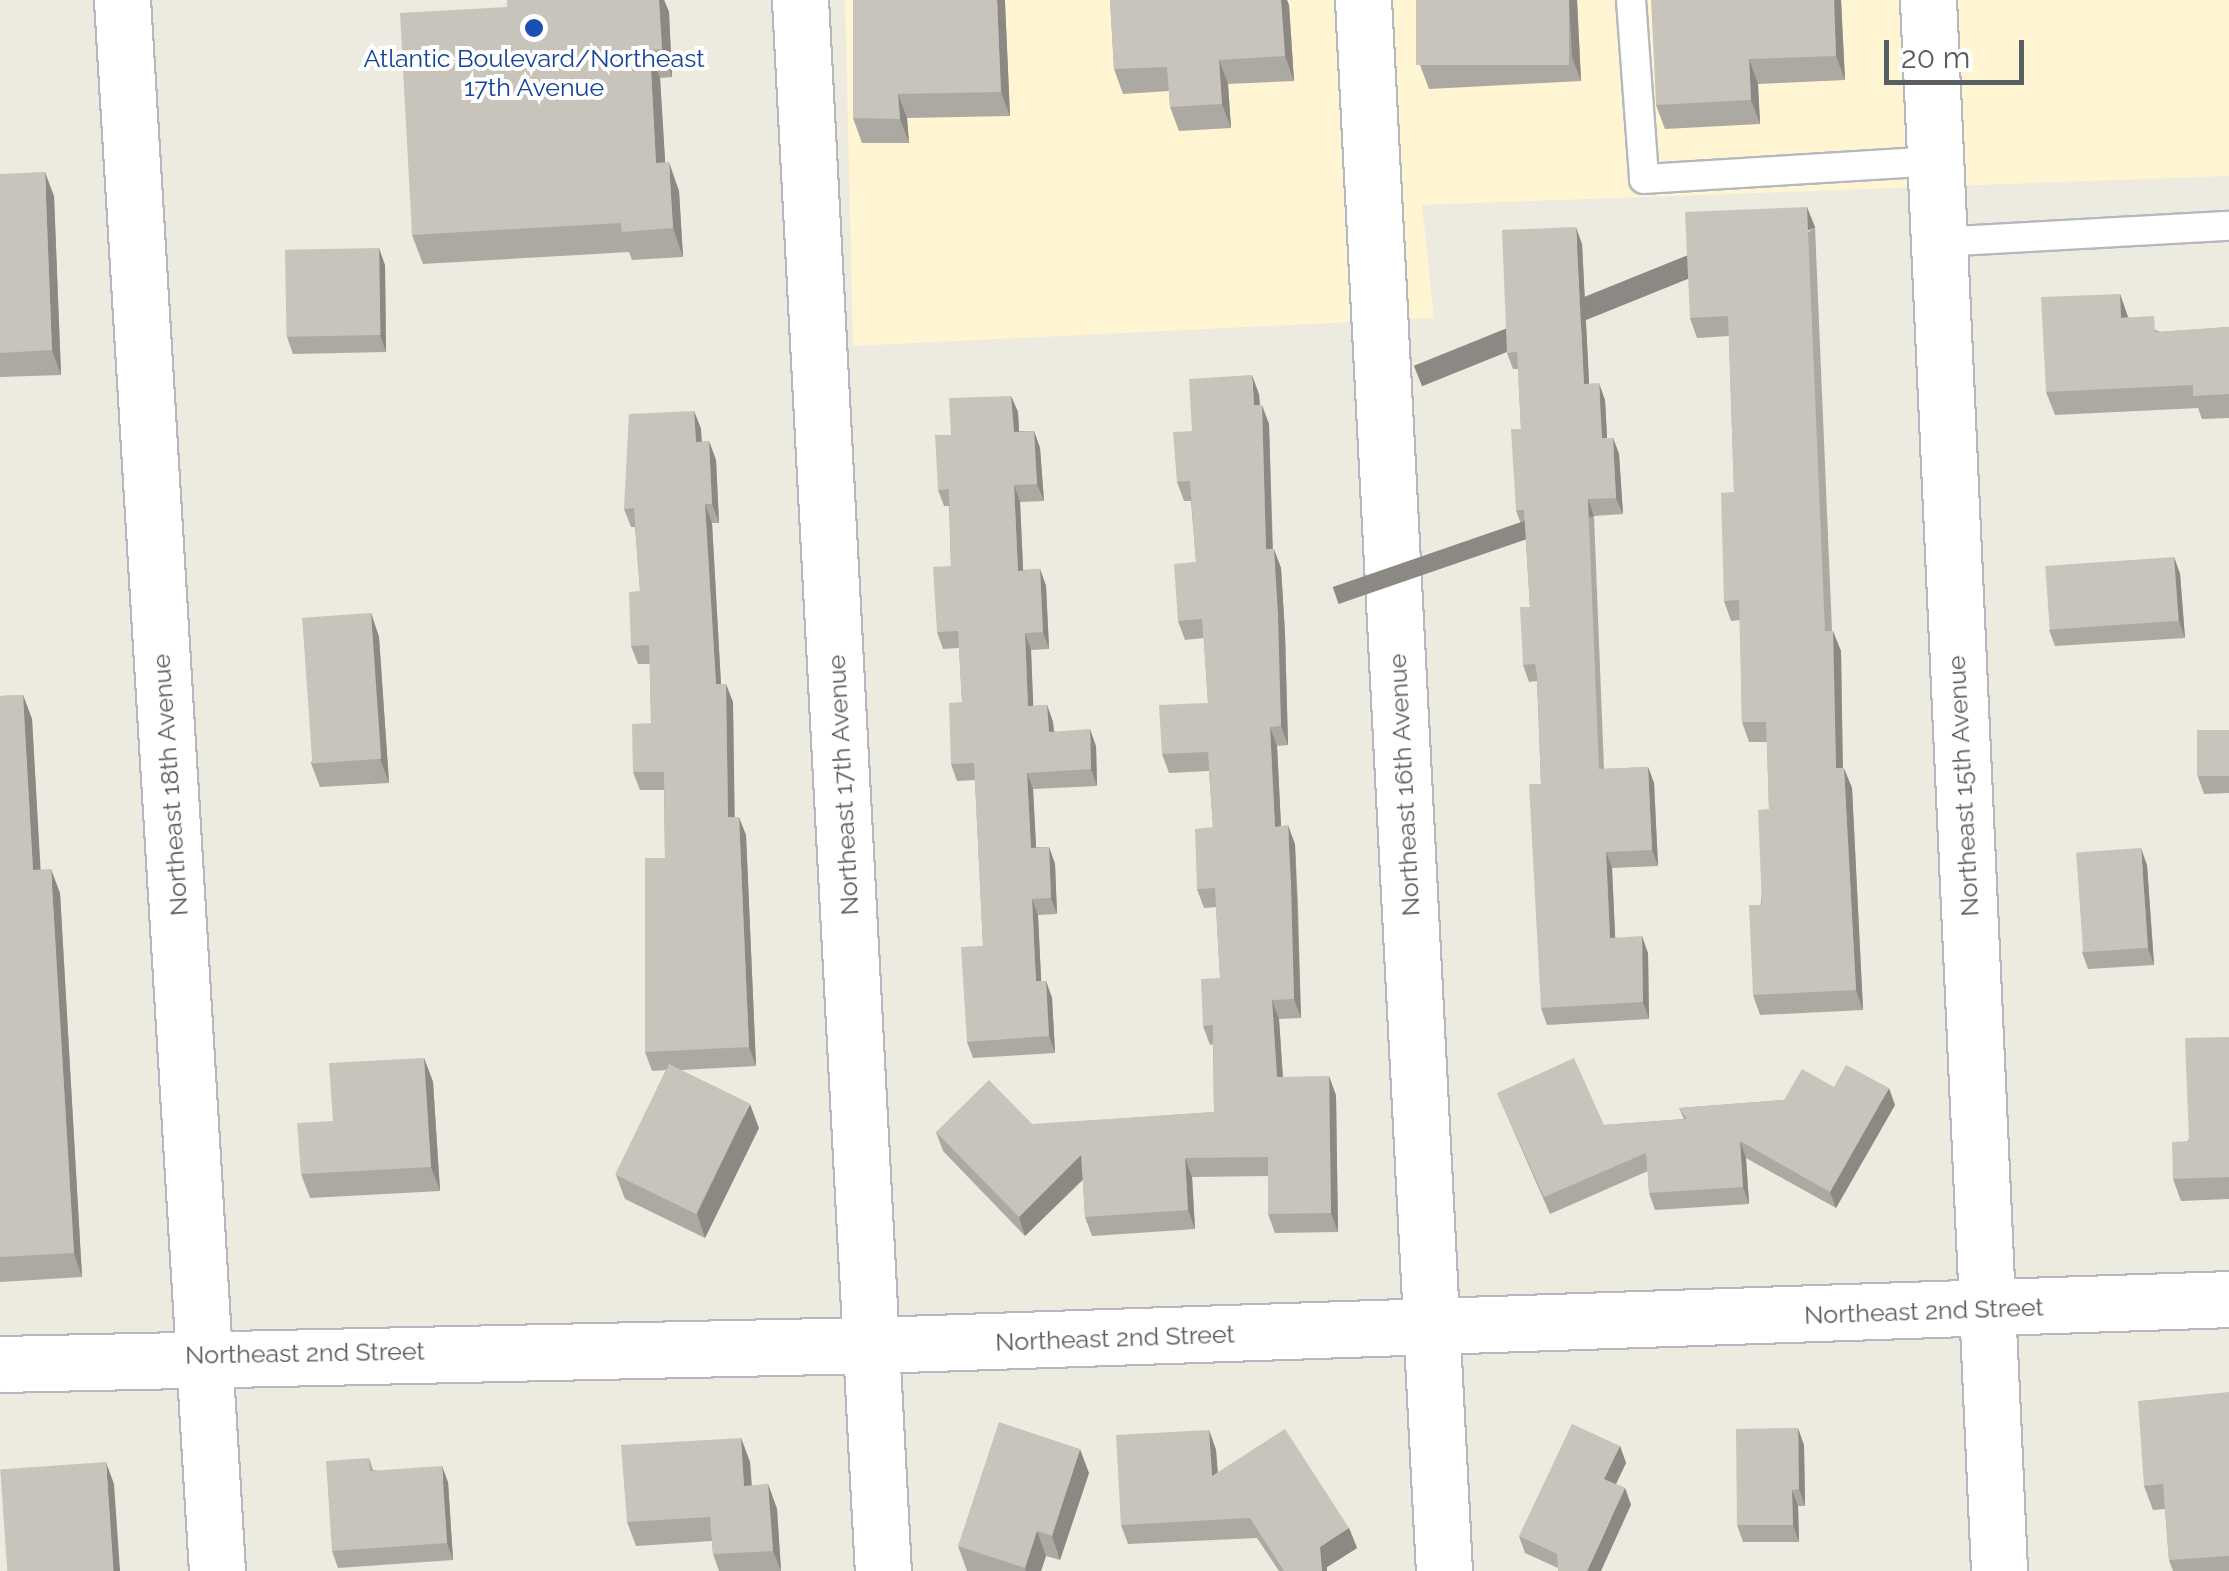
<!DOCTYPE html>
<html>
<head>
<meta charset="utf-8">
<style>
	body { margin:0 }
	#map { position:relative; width:2229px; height:1571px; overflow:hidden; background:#edeadf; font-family:Raleway,sans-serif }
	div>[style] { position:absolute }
	.commercial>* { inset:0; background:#fff5d2 }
	.roads { filter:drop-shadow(2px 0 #b5b8be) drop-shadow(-2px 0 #b5b8be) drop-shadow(0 2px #b5b8be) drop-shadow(0 -2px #b5b8be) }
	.service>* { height:28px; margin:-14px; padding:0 14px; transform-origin:14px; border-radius:14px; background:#fff }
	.minor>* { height:55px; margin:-27.5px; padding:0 27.5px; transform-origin:27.5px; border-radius:27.5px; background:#fff }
	.wall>* { inset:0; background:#aca9a2 }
	.shaded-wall>* { inset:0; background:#8c8984; transform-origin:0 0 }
	.building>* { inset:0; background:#c8c4bc; transform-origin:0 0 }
	.dots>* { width:28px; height:28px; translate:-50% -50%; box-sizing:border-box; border:5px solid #fff; border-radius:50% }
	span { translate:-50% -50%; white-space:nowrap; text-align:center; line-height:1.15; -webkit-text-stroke:8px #fff; paint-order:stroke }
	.transit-label { font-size:25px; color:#164399 }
	.street-label { font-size:25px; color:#585d62 }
	.scale { position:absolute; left:1884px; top:40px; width:140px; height:45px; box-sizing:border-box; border:5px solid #585d62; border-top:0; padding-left:12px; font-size:30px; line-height:35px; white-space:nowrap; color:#585d62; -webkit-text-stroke:8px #fff; paint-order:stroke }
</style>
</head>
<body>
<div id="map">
	<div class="commercial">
		<i style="clip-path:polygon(845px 0,2229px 0,2229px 176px,1422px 205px,1434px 318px,853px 346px)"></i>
	</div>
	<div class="roads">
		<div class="service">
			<i style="left:1631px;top:0;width:179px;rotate:85.8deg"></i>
			<i style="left:1644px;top:179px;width:292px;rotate:-3.5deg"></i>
			<i style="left:1939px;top:242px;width:290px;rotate:-3.2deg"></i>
		</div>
		<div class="minor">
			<i style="left:122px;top:0;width:1574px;rotate:86.54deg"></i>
			<i style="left:800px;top:0;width:1573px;rotate:86.98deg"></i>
			<i style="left:1363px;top:0;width:1573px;rotate:87.05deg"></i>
			<i style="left:1928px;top:0;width:1573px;rotate:87.41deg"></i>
			<i style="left:0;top:1364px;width:873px;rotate:-1.25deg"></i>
			<i style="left:873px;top:1345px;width:1357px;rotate:-1.94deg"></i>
		</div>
	</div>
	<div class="wall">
		<i style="clip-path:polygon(507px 0,664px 0,669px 12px,672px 77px,660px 78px,665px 163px,679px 191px,683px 257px,632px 260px,629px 252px,423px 264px,412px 235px,507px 7px)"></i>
		<i style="clip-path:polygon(1110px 0,1287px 0,1289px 5px,1294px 81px,1228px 84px,1231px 128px,1179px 131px,1170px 107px,1169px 91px,1123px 94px,1114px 69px)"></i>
		<i style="clip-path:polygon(1577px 0,1581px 81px,1429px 89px,1420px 65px)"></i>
		<i style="clip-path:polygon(1841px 0,1845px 80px,1758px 84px,1760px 124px,1665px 129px,1656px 105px)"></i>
		<i style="clip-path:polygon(1005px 2px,1010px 116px,907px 118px,909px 143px,862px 143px,853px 118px)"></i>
		<i style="clip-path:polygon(0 174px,54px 196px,61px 375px,0 377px)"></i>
		<i style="clip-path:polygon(1815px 227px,1832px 631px,1841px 651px,1843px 768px,1852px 788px,1863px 1010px,1760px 1015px,1753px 995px,1769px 809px,1767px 742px,1749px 742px,1742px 722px,1740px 620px,1731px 621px,1724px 601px,1734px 492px,1729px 336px,1697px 338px,1690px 318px)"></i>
		<i style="clip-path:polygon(1582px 244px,1589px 384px,1605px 400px,1607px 438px,1613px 438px,1619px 454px,1623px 514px,1594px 516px,1604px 769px,1648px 767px,1654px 783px,1658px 866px,1612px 868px,1615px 937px,1648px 953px,1649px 1019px,1547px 1025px,1541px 1008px,1541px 784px,1537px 681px,1529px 682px,1523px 665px,1530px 607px,1525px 527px,1522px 527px,1516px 510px,1521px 429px,1518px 369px,1513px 369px,1507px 353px)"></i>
		<i style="clip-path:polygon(385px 265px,386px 352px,293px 354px,287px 337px)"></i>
		<i style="clip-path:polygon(2120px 294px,2128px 317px,2160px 332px,2229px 327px,2229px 418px,2202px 419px,2198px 408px,2055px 415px,2046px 392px)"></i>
		<i style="clip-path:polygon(1259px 394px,1260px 405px,1269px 424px,1273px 549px,1281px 568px,1285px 633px,1288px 745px,1277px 746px,1281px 826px,1295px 844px,1298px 902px,1301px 1018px,1279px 1019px,1283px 1077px,1336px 1095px,1338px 1232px,1275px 1233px,1268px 1214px,1268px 1176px,1192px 1177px,1195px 1229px,1092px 1236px,1085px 1217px,1083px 1180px,1025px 1236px,943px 1151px,936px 1132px,1214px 1112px,1213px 1044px,1210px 1045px,1203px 1026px,1220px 978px,1216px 907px,1204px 908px,1197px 889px,1213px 827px,1209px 771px,1169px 773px,1162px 754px,1208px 703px,1204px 638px,1185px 640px,1178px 621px,1196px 562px,1191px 501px,1184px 501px,1177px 482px,1192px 431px)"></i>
		<i style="clip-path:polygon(1011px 396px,1018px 412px,1019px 431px,1034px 431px,1040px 448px,1044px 501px,1020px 502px,1023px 570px,1040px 569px,1046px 586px,1049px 649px,1031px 650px,1033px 706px,1047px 705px,1053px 722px,1054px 731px,1096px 746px,1097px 786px,1033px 789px,1036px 847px,1049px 847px,1055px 864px,1057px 914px,1038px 915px,1041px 981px,1046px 981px,1052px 998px,1055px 1053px,973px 1058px,967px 1042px,983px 946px,975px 780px,957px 781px,951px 764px,962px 702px,959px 648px,943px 649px,937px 632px,951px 566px,949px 506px,944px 506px,938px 490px,951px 435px)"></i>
		<i style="clip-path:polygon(694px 411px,701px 429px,701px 442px,709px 441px,716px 460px,719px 523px,712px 523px,721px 684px,733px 702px,734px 817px,746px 835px,756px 1066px,681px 1070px,759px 1128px,705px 1238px,625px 1199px,616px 1175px,666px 1070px,652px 1071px,645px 1052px,665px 858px,664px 790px,640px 790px,633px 772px,651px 723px,650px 664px,638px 664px,631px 646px,640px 591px,635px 527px,631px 527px,624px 509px)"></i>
		<i style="clip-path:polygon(2174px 557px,2180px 574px,2185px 638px,2055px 646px,2049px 630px)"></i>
		<i style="clip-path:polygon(371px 613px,379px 637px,389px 783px,320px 787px,311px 763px)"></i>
		<i style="clip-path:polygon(23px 695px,32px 719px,40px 869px,60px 893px,82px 1277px,0 1282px,0 696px)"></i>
		<i style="clip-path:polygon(2229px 730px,2229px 793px,2204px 794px,2198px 777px)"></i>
		<i style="clip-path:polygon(2147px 865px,2154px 965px,2088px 969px,2082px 952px)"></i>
		<i style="clip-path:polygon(2229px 1037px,2229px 1199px,2181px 1201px,2173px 1179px)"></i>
		<i style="clip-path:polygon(424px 1058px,433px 1082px,440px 1191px,310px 1198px,301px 1174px,333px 1121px)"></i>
		<i style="clip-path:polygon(1834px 1087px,1895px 1105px,1836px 1208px,1746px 1158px,1749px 1204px,1655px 1210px,1649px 1193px,1648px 1171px,1550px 1214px,1497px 1093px,1604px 1125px,1684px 1119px,1679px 1108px,1784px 1100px)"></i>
		<i style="clip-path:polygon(2229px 1392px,2229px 1571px,2173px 1571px,2169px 1560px,2165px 1509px,2153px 1510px,2144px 1486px)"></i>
		<i style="clip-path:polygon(1209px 1430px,1216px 1450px,1218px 1472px,1349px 1528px,1357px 1548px,1327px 1567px,1327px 1571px,1279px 1571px,1257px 1538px,1128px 1544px,1121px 1525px)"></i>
		<i style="clip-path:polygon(741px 1438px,750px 1462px,752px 1486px,768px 1484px,777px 1509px,781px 1571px,719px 1571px,713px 1554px,712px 1541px,636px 1546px,627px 1522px)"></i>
		<i style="clip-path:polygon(1804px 1445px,1805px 1506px,1798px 1506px,1799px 1542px,1743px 1542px,1737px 1525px)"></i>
		<i style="clip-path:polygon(1620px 1446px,1626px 1463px,1616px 1484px,1625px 1488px,1631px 1505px,1558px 1568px,1525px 1553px,1519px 1536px)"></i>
		<i style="clip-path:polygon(369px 1458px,373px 1470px,448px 1482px,453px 1560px,338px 1568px,332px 1551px)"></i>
		<i style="clip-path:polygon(1089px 1473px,1060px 1560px,1046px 1556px,1041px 1571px,967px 1571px,958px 1546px)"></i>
	</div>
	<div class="shaded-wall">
		<i style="clip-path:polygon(659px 0,664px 0,669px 12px,672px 77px,662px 49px)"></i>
		<i style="clip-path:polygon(997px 0,1005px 0,1005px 2px,1010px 116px,1001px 92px)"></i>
		<i style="clip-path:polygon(1281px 0,1287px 0,1289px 5px,1294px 81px,1285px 56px)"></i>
		<i style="clip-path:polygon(1569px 0,1577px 0,1581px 81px,1572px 57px)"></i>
		<i style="clip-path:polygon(1834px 0,1841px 0,1845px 80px,1836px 56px)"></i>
		<i style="clip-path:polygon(650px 50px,660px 78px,667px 191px,656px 163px)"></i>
		<i style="clip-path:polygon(1749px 59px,1758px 84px,1760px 124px,1751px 100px)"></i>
		<i style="clip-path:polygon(1219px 60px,1228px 84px,1231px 128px,1222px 104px)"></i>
		<i style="clip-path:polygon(898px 94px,907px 118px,909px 143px,900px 119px)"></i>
		<i style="clip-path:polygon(669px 162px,679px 191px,683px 257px,673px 228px)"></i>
		<i style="clip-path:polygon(45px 172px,54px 196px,61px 375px,52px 350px)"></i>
		<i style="left:1807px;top:207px;width:22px;height:424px;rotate:68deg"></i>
		<i style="clip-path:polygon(1576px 227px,1582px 244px,1590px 401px,1584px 384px)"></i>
		<i style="clip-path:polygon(379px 248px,385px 265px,386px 352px,380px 335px)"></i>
		<i style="clip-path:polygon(2120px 294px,2128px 317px,2121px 318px)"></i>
		<i style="clip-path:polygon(1252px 375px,1259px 394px,1261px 424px,1254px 405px)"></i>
		<i style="clip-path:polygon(1599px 383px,1605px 400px,1608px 455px,1602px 438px)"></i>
		<i style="clip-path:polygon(1011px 396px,1018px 412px,1020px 448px,1014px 432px)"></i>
		<i style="clip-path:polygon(1262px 405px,1269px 424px,1273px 568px,1266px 549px)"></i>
		<i style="clip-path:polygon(694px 411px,701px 429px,703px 461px,696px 442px)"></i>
		<i style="clip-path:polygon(1034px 431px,1040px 448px,1044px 501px,1037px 484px)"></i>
		<i style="clip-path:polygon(1613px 438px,1619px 454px,1623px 514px,1616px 498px)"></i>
		<i style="clip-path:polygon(709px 441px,716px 460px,719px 523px,712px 504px)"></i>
		<i style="clip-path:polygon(1014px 485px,1020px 502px,1024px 588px,1018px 571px)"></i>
		<i style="left:1588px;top:499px;width:18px;height:270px;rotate:71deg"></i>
		<i style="clip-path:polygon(705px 504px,712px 523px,722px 703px,716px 684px)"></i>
		<i style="clip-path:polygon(1274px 549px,1281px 568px,1285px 633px,1288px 745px,1281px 726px)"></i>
		<i style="clip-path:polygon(2174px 557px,2180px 574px,2185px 638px,2179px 621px)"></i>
		<i style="clip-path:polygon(1040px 569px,1046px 586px,1049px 649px,1043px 632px)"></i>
		<i style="clip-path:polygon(371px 613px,379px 637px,389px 783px,380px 759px)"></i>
		<i style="clip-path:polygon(1833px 631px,1841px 651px,1843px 788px,1836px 768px)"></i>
		<i style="clip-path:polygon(1025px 633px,1031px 650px,1034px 723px,1028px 706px)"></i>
		<i style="clip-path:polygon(726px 684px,733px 702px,735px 835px,728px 817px)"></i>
		<i style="clip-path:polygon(23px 695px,32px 719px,42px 894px,33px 870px)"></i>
		<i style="clip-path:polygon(1047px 705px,1053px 722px,1055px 748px,1049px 732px)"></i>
		<i style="clip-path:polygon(1270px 727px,1277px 746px,1282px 846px,1275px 827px)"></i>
		<i style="clip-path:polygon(1090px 729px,1096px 746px,1097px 786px,1091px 769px)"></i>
		<i style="clip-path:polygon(1648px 767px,1654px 783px,1658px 866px,1652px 850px)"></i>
		<i style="clip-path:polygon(1844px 768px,1852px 788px,1863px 1010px,1856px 990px)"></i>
		<i style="clip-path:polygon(1027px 773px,1033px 789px,1037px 864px,1031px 848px)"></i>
		<i style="clip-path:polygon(739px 817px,746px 835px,756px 1066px,749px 1047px)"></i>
		<i style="clip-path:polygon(1288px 825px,1295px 844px,1301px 1018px,1294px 999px)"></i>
		<i style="clip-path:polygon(1049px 847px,1055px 864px,1057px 914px,1051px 898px)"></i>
		<i style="clip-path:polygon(2141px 848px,2147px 865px,2154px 965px,2148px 948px)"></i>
		<i style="clip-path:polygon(1606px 852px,1612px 868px,1616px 954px,1610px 938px)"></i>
		<i style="clip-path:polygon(51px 869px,60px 893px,82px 1277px,74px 1253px)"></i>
		<i style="clip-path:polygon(1032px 899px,1038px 915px,1042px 998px,1036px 981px)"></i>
		<i style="clip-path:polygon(1642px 936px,1648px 953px,1649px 1019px,1643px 1002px)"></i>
		<i style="clip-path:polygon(1046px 981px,1052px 998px,1055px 1053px,1049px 1036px)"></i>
		<i style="clip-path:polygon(1272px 1000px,1279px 1019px,1284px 1096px,1277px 1077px)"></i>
		<i style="clip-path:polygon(424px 1058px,433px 1082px,440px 1191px,431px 1167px)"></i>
		<i style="clip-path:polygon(1329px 1076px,1336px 1095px,1338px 1232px,1331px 1213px)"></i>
		<i style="clip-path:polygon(1889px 1088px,1895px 1105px,1836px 1208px,1830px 1192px)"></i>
		<i style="clip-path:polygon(750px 1104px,759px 1128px,705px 1238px,697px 1214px)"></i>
		<i style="clip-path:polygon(1740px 1141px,1746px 1158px,1749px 1204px,1743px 1187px)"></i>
		<i style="clip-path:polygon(1081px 1155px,1088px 1174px,1025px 1236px,1019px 1217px)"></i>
		<i style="clip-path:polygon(1185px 1158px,1192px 1177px,1195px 1229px,1188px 1210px)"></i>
		<i style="clip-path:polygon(1798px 1428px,1804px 1445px,1805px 1506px,1799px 1489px)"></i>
		<i style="clip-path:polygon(1209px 1430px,1216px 1450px,1219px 1495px,1212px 1476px)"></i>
		<i style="clip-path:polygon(741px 1438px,750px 1462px,753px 1510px,744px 1486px)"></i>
		<i style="clip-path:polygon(1620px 1446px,1626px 1463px,1610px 1496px,1604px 1479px)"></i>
		<i style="clip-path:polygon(1080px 1449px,1089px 1473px,1060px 1560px,1052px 1536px)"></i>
		<i style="clip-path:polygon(106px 1462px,114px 1484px,120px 1571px,113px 1571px)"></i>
		<i style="clip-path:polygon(442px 1466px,448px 1482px,453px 1560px,447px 1543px)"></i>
		<i style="clip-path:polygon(768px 1484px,777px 1509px,781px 1571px,773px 1551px)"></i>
		<i style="clip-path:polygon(1625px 1488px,1631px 1505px,1601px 1571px,1587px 1571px)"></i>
		<i style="clip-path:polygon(1792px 1490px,1798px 1506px,1799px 1542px,1793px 1525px)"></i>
		<i style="clip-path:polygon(1349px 1528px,1357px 1548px,1327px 1567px,1327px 1571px,1322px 1571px,1320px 1547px)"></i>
		<i style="clip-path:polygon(1037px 1531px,1046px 1556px,1041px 1571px,1026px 1571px,1025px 1568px)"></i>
	</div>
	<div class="building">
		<i style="clip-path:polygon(507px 0,659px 0,662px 49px,650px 50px,656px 163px,669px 162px,673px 228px,622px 232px,621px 223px,412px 235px,400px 13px,507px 7px)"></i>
		<i style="clip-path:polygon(853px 0,997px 0,1001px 92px,898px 94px,900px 119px,853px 118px)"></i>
		<i style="clip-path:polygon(1110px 0,1281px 0,1285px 56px,1219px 60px,1222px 104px,1170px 107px,1167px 67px,1114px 69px)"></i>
		<i style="left:1416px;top:0;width:153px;height:65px"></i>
		<i style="clip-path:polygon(1651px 0,1834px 0,1836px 56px,1749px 59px,1751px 100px,1656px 105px)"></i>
		<i style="clip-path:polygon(45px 172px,52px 350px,0 353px,0 174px)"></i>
		<i style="clip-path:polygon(1807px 207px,1825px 631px,1833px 631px,1836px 768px,1844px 768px,1856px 990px,1753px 995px,1749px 905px,1762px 905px,1758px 810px,1769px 809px,1766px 722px,1742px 722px,1739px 600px,1724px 601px,1721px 493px,1734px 492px,1728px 316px,1690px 318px,1685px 212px)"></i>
		<i style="clip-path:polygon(1576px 227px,1584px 384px,1599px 383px,1602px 438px,1613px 438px,1616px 498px,1588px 499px,1599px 769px,1648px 767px,1652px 850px,1606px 852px,1610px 938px,1642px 936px,1643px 1002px,1541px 1008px,1529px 784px,1541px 784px,1537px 675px,1535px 664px,1523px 665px,1520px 607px,1530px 607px,1524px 510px,1516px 510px,1511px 429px,1521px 429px,1517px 352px,1507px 353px,1502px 230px)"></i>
		<i style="left:379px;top:248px;width:87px;height:94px;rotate:89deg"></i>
		<i style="clip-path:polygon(2120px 294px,2121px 318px,2154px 316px,2155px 332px,2229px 327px,2229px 394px,2193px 396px,2193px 385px,2046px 392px,2041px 297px)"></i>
		<i style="clip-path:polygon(1252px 375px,1254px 405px,1262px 405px,1266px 549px,1274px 549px,1278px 614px,1281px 726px,1270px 727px,1275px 827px,1288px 825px,1291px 883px,1294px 999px,1272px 1000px,1277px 1077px,1329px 1076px,1331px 1213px,1268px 1214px,1268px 1157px,1185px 1158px,1188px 1210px,1085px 1217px,1081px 1155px,1019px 1217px,936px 1132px,989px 1080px,1032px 1124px,1214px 1112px,1213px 1025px,1203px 1026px,1201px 979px,1220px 978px,1215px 888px,1197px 889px,1195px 829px,1213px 827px,1208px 752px,1162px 754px,1159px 705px,1208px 703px,1202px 619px,1178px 621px,1174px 564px,1196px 562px,1190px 481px,1177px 482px,1173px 432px,1192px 431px,1189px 379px)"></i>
		<i style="clip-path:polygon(1011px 396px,1014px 432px,1034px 431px,1037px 484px,1014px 485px,1018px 571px,1040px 569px,1043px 632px,1025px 633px,1028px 706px,1047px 705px,1049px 732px,1090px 729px,1091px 769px,1027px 773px,1031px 848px,1049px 847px,1051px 898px,1032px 899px,1036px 981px,1046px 981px,1049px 1036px,967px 1042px,961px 947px,983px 946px,974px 763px,951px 764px,949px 703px,962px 702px,958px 631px,937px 632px,933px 567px,951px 566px,949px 489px,938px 490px,935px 435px,951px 435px,949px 398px)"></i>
		<i style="clip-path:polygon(694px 411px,696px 442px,709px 441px,712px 504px,705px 504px,716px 684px,726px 684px,728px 817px,739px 817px,749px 1047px,645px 1052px,645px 858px,665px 858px,664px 772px,633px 772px,632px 724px,651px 723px,649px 645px,631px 646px,629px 592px,640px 591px,634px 508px,624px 509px,629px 414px)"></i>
		<i style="left:2174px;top:557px;width:64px;height:129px;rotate:86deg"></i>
		<i style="left:371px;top:613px;width:146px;height:69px;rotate:86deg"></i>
		<i style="clip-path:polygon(23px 695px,33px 870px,51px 869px,74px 1253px,0 1257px,0 696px)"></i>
		<i style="left:2229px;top:730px;width:46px;height:32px;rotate:90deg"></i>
		<i style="left:2141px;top:848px;width:100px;height:65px;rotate:86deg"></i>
		<i style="clip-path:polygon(2229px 1037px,2229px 1177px,2173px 1179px,2172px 1142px,2189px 1141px,2185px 1038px)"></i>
		<i style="clip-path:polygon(424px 1058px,431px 1167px,301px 1174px,297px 1123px,333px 1121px,329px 1063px)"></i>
		<i style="clip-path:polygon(1574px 1058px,1604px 1125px,1687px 1119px,1679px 1108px,1784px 1100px,1802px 1069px,1834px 1087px,1846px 1065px,1889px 1088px,1830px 1192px,1740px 1141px,1743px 1187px,1649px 1193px,1646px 1153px,1544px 1197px,1497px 1093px)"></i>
		<i style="left:669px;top:1064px;width:90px;height:123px;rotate:26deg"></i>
		<i style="clip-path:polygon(2229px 1392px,2229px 1556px,2169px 1560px,2163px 1484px,2144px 1486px,2138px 1401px)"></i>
		<i style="clip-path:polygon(999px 1422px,1080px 1449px,1052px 1536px,1037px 1531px,1025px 1568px,958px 1546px)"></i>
		<i style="clip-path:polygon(1572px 1424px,1620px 1446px,1604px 1479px,1625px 1488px,1587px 1571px,1558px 1571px,1557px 1554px,1519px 1536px)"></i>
		<i style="clip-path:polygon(1798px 1428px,1799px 1489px,1792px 1490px,1793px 1525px,1737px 1525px,1736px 1429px)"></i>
		<i style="clip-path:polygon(1285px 1429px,1349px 1528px,1320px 1547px,1322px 1571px,1284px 1571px,1250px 1518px,1121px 1525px,1116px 1435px,1209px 1430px,1212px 1476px)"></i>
		<i style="clip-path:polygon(741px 1438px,744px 1486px,768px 1484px,773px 1551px,713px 1554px,710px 1517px,627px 1522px,621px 1445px)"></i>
		<i style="clip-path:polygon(369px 1458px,370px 1471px,442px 1466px,447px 1543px,332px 1551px,326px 1461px)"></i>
		<i style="left:106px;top:1462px;width:109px;height:106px;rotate:86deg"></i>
	</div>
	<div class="dots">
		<i style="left:534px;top:28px;background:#1a4fb4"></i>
	</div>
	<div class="transit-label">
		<span style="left:534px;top:73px">Atlantic Boulevard/Northeast<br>17th Avenue</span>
	</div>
	<div class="street-label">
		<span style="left:170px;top:785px;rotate:-94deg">Northeast 18th Avenue</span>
		<span style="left:843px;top:785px;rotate:-93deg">Northeast 17th Avenue</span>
		<span style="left:1404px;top:785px;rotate:-93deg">Northeast 16th Avenue</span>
		<span style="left:1963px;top:786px;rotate:-93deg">Northeast 15th Avenue</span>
		<span style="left:1924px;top:1311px;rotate:-2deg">Northeast 2nd Street</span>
		<span style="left:1115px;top:1338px;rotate:-2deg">Northeast 2nd Street</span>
		<span style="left:305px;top:1353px;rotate:-1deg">Northeast 2nd Street</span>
	</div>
	<div class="scale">20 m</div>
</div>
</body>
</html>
